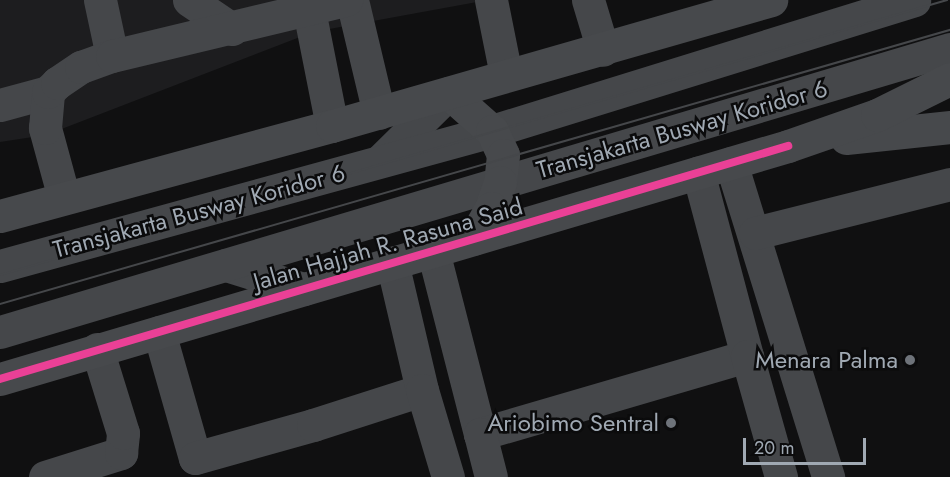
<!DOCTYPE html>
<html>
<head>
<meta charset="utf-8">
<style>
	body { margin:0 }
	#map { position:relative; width:950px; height:477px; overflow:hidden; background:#101011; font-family:Jost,sans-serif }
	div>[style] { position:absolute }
	.built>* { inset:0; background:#1d1d1f }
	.minor>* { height:33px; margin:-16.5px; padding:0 16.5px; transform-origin:16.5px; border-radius:16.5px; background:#45474a }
	.major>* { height:33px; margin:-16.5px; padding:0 16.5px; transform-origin:16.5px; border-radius:16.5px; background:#47494c }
	.tram>* { height:1.5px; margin:-0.75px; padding:0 0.75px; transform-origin:0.75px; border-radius:0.75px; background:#45474a }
	.cycleway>* { height:8px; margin:-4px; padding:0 4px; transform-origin:4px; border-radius:4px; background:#ea4096 }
	.dots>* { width:16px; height:16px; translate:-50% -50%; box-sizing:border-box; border:3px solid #0b0b0c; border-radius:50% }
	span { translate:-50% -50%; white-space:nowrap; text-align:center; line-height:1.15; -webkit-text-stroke:5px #0b0b0c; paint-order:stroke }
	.street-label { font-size:24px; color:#a0a9b3 }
	.poi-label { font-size:24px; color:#a0a9b3 }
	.right { translate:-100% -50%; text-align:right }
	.scale { position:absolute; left:743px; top:438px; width:123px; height:27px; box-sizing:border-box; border:3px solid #a0a9b3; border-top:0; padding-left:8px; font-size:18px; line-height:21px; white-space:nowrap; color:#a0a9b3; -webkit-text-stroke:4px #0b0b0c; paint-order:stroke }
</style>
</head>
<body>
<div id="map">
	<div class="built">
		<i style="clip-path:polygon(0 0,488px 0,313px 32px,46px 135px,0 142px)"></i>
	</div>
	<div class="minor">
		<i style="left:100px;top:0;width:57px;rotate:77.9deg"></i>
		<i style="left:189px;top:0;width:52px;rotate:34deg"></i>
		<i style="left:352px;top:0;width:116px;rotate:76.6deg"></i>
		<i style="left:491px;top:0;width:76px;rotate:78.7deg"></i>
		<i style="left:588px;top:0;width:52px;rotate:73.3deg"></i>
		<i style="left:309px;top:10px;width:118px;rotate:78.8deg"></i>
		<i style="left:0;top:105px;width:50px;rotate:-15.2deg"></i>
		<i style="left:380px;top:161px;width:97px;rotate:-44.6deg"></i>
		<i style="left:731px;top:163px;width:329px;rotate:72.8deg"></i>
		<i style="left:64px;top:198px;width:73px;rotate:-105.2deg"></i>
		<i style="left:45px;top:128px;width:36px;rotate:-85deg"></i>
		<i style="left:48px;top:92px;width:13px;rotate:-45deg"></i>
		<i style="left:57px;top:83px;width:29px;rotate:-34deg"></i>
		<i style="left:81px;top:67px;width:33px;rotate:-20deg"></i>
		<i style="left:112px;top:56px;width:241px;rotate:-13.5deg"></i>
		<i style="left:755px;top:233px;width:201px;rotate:-14.1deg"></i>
		<i style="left:433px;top:251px;width:189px;rotate:75.6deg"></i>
		<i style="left:480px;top:434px;width:278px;rotate:-16.3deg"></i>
		<i style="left:747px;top:356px;width:190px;rotate:-104.9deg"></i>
		<i style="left:226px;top:265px;width:81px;rotate:17.3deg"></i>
		<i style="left:0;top:266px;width:510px;rotate:-15.34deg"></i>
		<i style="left:492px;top:131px;width:442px;rotate:-17.2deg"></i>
		<i style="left:0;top:332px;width:991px;rotate:-16.59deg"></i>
		<i style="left:159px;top:332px;width:131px;rotate:74.1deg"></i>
		<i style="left:195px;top:458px;width:123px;rotate:-15.6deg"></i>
		<i style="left:313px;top:425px;width:114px;rotate:-17.8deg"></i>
		<i style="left:422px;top:390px;width:131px;rotate:-103.2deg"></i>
		<i style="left:747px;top:356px;width:126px;rotate:74.3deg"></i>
		<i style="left:422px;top:390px;width:91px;rotate:73.4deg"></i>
		<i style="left:480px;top:434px;width:44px;rotate:75.7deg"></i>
		<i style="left:45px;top:477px;width:80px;rotate:-17.5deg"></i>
		<i style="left:121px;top:453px;width:20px;rotate:-84deg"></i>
		<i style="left:123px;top:433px;width:88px;rotate:-107.2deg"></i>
	</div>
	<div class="major">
		<i style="left:449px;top:93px;width:57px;rotate:41.5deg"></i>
		<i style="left:492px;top:131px;width:26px;rotate:65deg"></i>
		<i style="left:503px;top:155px;width:27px;rotate:96deg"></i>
		<i style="left:500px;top:182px;width:28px;rotate:109deg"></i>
		<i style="left:491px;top:208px;width:35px;rotate:119deg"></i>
		<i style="left:846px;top:138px;width:105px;rotate:-6deg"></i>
		<i style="left:0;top:216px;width:344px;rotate:-15.2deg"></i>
		<i style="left:332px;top:126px;width:457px;rotate:-16deg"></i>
		<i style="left:0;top:379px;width:822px;rotate:-16.47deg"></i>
		<i style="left:788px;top:146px;width:94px;rotate:-19.2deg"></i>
		<i style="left:877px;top:115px;width:81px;rotate:-26.3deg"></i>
	</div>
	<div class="tram">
		<i style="left:0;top:275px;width:986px;rotate:-16.19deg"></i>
		<i style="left:0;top:304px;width:989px;rotate:-16.09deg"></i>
	</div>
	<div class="cycleway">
		<i style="left:0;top:379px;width:822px;rotate:-16.47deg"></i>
	</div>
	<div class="dots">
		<i style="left:910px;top:360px;background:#6e737a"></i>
		<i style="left:671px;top:423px;background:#6e737a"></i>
	</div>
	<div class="street-label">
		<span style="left:682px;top:129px;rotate:-16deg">Transjakarta Busway Koridor 6</span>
		<span style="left:199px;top:211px;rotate:-15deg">Transjakarta Busway Koridor 6</span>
		<span style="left:388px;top:244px;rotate:-16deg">Jalan Hajjah R. Rasuna Said</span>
	</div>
	<div class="poi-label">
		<span class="right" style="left:898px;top:360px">Menara Palma</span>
		<span class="right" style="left:659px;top:423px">Ariobimo Sentral</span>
	</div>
	<div class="scale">20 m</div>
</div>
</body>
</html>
